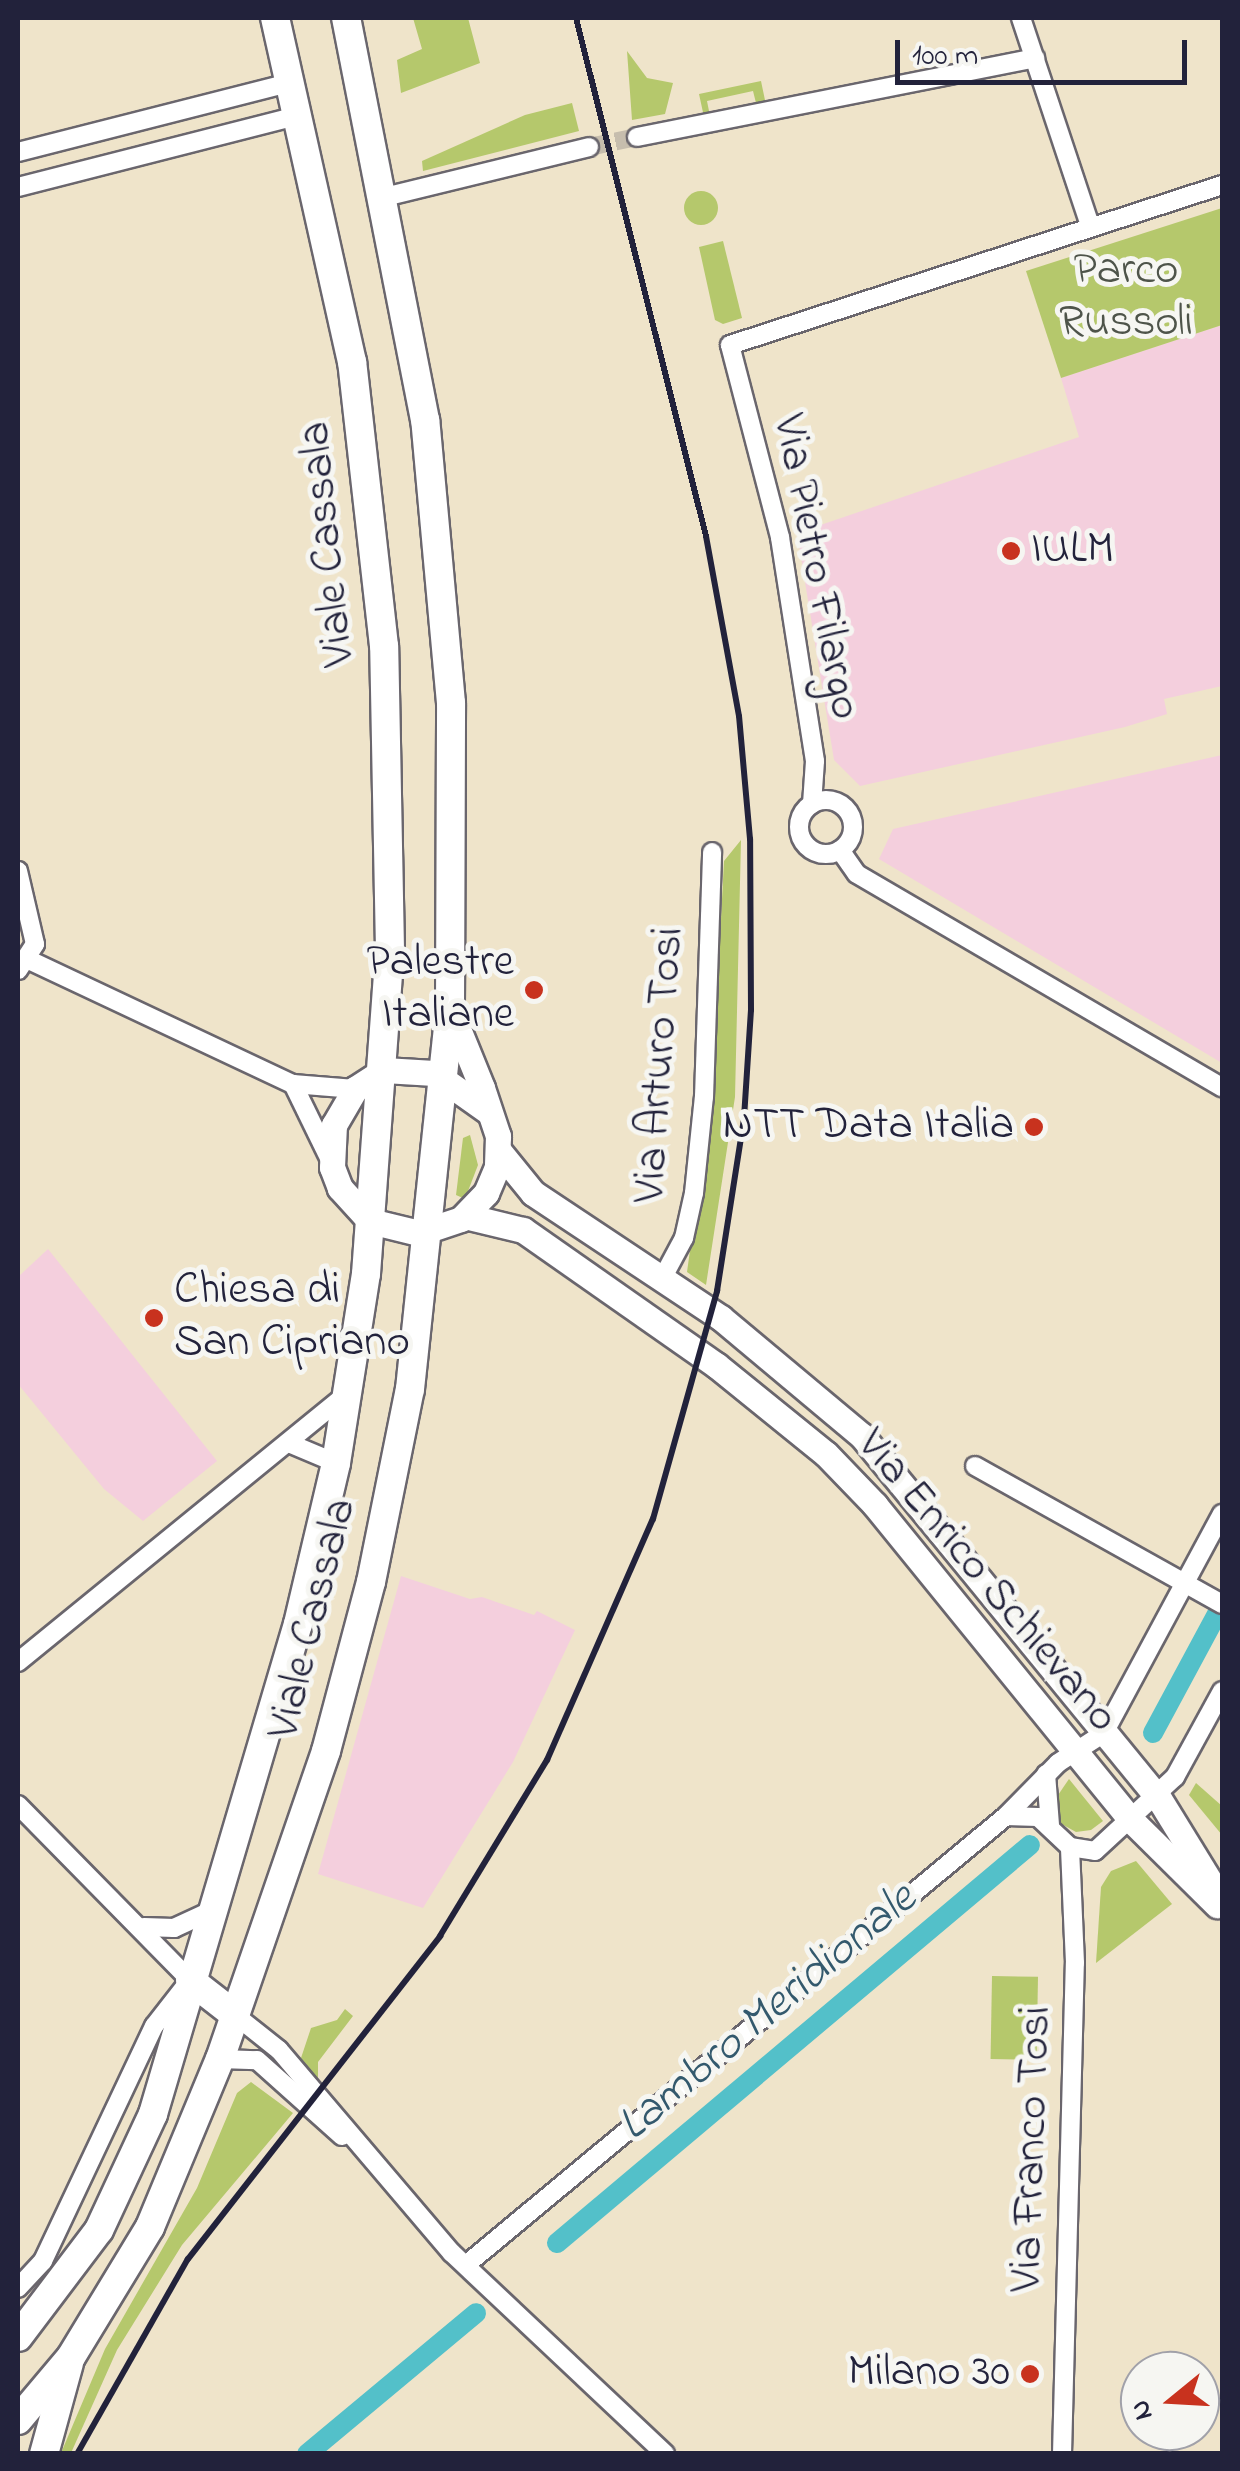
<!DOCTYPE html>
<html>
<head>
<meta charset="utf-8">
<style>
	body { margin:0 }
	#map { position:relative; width:1240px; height:2471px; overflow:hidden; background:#efe4ca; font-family:"Indie Flower",sans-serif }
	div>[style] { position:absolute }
	.built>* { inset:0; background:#f4cfdd }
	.green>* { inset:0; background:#b5c86c; transform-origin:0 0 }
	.round { border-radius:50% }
	.canal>* { height:20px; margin:-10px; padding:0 10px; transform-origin:10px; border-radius:10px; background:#53c0c9 }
	.street-tunnel>* { height:18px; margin-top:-9px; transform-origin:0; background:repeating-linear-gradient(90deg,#c6bdad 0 18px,transparent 0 27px) }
	.roads { filter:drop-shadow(2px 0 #6a666d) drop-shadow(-2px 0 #6a666d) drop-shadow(0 2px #6a666d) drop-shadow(0 -2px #6a666d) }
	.street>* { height:18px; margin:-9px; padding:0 9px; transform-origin:9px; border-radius:9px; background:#fff }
	.street>.ring { margin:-9px; padding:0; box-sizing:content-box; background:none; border:18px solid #fff; border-radius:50% }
	.secondary>* { height:25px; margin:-12.5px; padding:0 12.5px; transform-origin:12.5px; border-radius:12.5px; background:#fff }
	.primary>* { height:28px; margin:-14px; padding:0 14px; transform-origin:14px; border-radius:14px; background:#fff }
	.rail>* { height:6px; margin:-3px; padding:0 3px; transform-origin:3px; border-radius:3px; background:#22223b }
	.dots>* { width:28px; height:28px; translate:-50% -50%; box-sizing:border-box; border:5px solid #f6f6f2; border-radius:50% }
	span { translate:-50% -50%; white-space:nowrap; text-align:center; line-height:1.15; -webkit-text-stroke:10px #f6f6f2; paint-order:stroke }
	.park-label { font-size:45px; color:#4e544a }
	.street-label { font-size:45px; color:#22223b }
	.poi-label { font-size:45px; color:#22223b }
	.left { translate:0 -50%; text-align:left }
	.right { translate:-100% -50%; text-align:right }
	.water-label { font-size:48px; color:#33596d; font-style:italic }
	.frame { position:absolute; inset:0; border:20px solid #22223b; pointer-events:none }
	.north { position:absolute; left:1120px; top:2351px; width:100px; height:100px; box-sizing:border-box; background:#f6f6f2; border:2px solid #a1a1a9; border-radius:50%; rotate:252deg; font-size:28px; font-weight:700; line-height:40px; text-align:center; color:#22223b }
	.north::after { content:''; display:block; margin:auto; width:35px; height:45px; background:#c8321e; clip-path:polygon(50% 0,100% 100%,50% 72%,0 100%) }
	.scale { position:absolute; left:895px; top:40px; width:292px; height:45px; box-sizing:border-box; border:5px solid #22223b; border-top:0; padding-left:12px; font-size:30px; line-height:35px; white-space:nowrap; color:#22223b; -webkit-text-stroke:8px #f6f6f2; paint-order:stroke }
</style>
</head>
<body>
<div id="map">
	<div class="built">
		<i style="clip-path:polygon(1222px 325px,1222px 686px,1164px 699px,1167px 714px,1125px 727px,860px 786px,834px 760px,797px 533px,1079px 437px,1061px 378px)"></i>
		<i style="clip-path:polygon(1222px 755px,1222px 1063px,879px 859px,893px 829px)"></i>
		<i style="clip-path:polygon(48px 1249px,217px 1461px,143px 1521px,104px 1489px,18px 1384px,18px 1277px)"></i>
		<i style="clip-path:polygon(401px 1576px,470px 1599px,482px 1597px,534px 1615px,537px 1611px,575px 1630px,513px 1762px,423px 1908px,318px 1874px)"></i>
	</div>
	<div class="green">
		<i style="clip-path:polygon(413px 18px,468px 18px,480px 63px,401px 93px,397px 60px,422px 49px)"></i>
		<i style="clip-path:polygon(627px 51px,647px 78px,673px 83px,665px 114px,632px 120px)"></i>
		<i style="clip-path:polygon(761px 81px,766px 105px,757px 107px,753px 91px,707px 101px,710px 116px,704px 117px,699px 94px)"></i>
		<i style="clip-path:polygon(572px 103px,579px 131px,423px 171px,422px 161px,525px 115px)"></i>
		<i class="round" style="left:684px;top:191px;width:34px;height:34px"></i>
		<i style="clip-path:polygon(1222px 208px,1222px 325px,1061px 378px,1026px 271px)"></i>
		<i style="clip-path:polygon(723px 241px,742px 318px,723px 324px,715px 320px,699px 247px)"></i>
		<i style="clip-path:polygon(741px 840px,735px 1097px,706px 1285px,687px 1272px,712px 1090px,724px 861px)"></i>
		<i style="clip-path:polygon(470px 1135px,478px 1165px,465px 1199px,456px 1195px,463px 1138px)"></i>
		<i style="clip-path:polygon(1069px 1779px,1103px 1821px,1091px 1830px,1076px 1832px,1058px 1822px,1056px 1798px)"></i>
		<i style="clip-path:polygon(1196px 1783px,1222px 1806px,1222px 1835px,1189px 1795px)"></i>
		<i style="clip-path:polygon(1136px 1861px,1172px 1904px,1096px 1963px,1101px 1887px,1111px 1871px)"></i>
		<i style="left:992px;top:1976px;width:46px;height:83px;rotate:1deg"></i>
		<i style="clip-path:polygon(345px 2009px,353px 2016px,318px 2062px,318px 2084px,301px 2058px,311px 2028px,337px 2020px)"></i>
		<i style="clip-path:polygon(251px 2082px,293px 2113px,182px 2245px,117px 2350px,71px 2453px,61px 2453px,105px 2349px,197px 2188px,237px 2093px)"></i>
	</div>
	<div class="canal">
		<i style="left:1153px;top:1733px;width:145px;rotate:-61.7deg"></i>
		<i style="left:557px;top:2243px;width:618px;rotate:-40.08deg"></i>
		<i style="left:307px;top:2454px;width:220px;rotate:-39.8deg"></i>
	</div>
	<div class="street-tunnel">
		<i style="left:589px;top:147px;width:49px;rotate:-11.8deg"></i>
	</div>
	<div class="roads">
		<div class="street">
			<i style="left:1021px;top:18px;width:218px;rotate:71.6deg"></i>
			<i style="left:637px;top:137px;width:406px;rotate:-11.2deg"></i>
			<i style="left:18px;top:152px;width:283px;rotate:-14.3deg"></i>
			<i style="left:18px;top:187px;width:291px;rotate:-14.3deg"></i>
			<i style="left:384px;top:197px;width:211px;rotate:-13.7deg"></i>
			<i class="ring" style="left:799px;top:800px;width:36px;height:36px"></i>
			<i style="left:812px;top:804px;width:43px;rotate:-86deg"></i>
			<i style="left:815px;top:761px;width:227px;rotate:-98.9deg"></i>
			<i style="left:780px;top:537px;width:198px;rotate:-104.6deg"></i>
			<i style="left:730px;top:345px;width:517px;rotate:-18.01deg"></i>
			<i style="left:840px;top:850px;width:29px;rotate:55deg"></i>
			<i style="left:857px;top:874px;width:423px;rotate:30.3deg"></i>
			<i style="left:18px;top:871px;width:75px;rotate:76.9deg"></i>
			<i style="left:35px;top:944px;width:31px;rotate:123deg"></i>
			<i style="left:29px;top:960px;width:292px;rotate:25.2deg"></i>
			<i style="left:293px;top:1084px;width:62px;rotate:4.6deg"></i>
			<i style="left:293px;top:1084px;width:85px;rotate:64deg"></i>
			<i style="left:662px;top:1279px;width:47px;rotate:-61.8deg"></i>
			<i style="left:684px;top:1238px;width:46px;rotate:-77.5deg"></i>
			<i style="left:694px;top:1193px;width:97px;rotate:-84.1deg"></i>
			<i style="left:704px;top:1097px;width:245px;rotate:-88.1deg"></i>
			<i style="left:291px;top:1444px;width:49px;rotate:22.9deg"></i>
			<i style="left:975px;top:1466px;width:283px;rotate:29.2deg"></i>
			<i style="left:18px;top:1662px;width:427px;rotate:-39.2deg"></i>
			<i style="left:1046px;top:1774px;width:51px;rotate:85.5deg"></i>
			<i style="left:18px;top:1805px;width:245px;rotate:45.5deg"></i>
			<i style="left:190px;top:1980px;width:58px;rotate:128deg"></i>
			<i style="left:154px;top:2026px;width:260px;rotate:115.3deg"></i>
			<i style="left:43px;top:2261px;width:37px;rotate:133deg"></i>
			<i style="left:1006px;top:1816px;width:32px;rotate:2deg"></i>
			<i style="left:1038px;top:1817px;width:44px;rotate:43.2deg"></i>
			<i style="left:1070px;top:1847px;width:25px;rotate:9deg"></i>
			<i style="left:1095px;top:1851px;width:109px;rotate:-42.8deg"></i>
			<i style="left:1175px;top:1777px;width:98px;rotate:-61.3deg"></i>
			<i style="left:144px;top:1927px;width:30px;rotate:2deg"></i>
			<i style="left:174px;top:1928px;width:43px;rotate:-24.8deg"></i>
			<i style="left:235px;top:2015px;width:56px;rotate:38.5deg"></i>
			<i style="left:279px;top:2050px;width:267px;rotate:49.6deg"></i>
			<i style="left:452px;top:2253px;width:293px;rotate:43.3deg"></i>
			<i style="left:220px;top:2059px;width:37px;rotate:2deg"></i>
			<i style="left:257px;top:2060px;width:114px;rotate:41.8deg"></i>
			<i style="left:467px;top:2264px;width:701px;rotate:-39.73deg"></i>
			<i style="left:1006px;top:1816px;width:74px;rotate:-45.5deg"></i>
			<i style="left:1058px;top:1763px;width:55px;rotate:-33.1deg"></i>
			<i style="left:1104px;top:1733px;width:249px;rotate:-61.7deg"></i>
			<i style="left:1062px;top:2454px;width:491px;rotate:-88.5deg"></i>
			<i style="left:1075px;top:1963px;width:116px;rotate:-92.5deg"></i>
		</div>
		<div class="secondary">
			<i style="left:450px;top:1009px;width:85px;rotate:67.9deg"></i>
			<i style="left:482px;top:1088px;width:51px;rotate:71.6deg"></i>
			<i style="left:498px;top:1136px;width:31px;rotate:92deg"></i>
			<i style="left:497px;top:1167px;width:28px;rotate:113deg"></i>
			<i style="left:486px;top:1193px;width:36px;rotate:134deg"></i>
			<i style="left:461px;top:1219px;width:44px;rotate:161.6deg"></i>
			<i style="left:419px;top:1233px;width:50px;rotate:-166.2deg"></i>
			<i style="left:370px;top:1221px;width:45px;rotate:-132.3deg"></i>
			<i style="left:340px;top:1188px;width:22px;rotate:-111deg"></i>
			<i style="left:332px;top:1167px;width:42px;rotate:-87.3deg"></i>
			<i style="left:334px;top:1125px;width:42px;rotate:-59.7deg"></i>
			<i style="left:355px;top:1089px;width:35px;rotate:-33deg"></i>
			<i style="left:384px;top:1070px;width:50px;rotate:3.4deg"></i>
			<i style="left:434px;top:1073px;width:67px;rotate:35.3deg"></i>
			<i style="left:498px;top:1150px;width:55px;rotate:50.9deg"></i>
			<i style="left:533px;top:1193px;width:226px;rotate:33.6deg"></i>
			<i style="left:721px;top:1318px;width:184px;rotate:39.9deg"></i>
			<i style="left:862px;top:1436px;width:467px;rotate:50.7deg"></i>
			<i style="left:1158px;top:1797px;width:122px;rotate:58.4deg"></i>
			<i style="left:465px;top:1216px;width:60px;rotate:13.6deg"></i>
			<i style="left:523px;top:1230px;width:236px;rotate:35deg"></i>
			<i style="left:716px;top:1365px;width:141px;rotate:39deg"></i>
			<i style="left:826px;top:1454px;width:71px;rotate:46.1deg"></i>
			<i style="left:875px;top:1505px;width:407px;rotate:50.9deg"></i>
			<i style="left:1132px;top:1821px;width:120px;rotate:44.7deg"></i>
		</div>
		<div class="primary">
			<i style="left:190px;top:1980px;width:57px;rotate:37.9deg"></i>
			<i style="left:18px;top:2337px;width:134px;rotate:-52.9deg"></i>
			<i style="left:99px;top:2230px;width:128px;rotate:-65deg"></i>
			<i style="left:153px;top:2114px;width:511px;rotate:-73.52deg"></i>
			<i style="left:298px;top:1624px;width:165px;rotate:-76.7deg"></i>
			<i style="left:336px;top:1463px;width:191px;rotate:-81deg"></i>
			<i style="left:366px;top:1274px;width:325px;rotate:-85.8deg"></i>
			<i style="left:390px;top:950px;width:304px;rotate:-91.1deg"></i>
			<i style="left:384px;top:646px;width:286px;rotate:-96.4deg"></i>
			<i style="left:352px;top:362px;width:353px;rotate:-102.6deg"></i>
			<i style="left:18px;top:2420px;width:82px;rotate:-49.9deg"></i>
			<i style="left:71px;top:2357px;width:152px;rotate:-58.7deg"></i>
			<i style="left:150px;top:2227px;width:182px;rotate:-67.4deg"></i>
			<i style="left:220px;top:2059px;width:326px;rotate:-71deg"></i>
			<i style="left:326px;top:1751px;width:175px;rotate:-75.1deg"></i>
			<i style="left:371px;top:1582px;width:197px;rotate:-78.6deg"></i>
			<i style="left:410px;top:1389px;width:382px;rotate:-84deg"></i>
			<i style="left:450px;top:1009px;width:306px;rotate:-89.8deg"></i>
			<i style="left:451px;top:703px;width:284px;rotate:-95.2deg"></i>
			<i style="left:425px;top:420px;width:410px;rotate:-101.1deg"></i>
			<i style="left:44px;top:2454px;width:94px;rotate:-74.6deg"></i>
		</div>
	</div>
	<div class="rail">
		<i style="left:77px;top:2454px;width:224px;rotate:-60.4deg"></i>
		<i style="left:188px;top:2259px;width:410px;rotate:-52deg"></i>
		<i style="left:440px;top:1936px;width:206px;rotate:-58.7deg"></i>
		<i style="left:547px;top:1760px;width:263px;rotate:-66.3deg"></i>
		<i style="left:653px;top:1519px;width:237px;rotate:-74.3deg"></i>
		<i style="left:717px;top:1291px;width:175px;rotate:-81.1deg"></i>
		<i style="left:744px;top:1118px;width:108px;rotate:-86.3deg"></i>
		<i style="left:751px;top:1010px;width:171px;rotate:-90.3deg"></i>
		<i style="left:750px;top:839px;width:123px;rotate:-95.1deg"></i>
		<i style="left:739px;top:716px;width:183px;rotate:-100.4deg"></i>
		<i style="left:706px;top:536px;width:534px;rotate:-104.09deg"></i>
	</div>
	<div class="dots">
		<i style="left:1011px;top:551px;background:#c8321e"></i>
		<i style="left:534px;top:990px;background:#c8321e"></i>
		<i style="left:1034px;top:1127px;background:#c8321e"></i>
		<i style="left:154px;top:1318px;background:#c8321e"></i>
		<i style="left:1030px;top:2374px;background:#c8321e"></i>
	</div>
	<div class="park-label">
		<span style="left:1126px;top:298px">Parco<br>Russoli</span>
	</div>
	<div class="street-label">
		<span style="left:329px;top:544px;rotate:-96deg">Viale Cassala</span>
		<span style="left:815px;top:567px;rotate:79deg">Via Pietro Filargo</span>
		<span style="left:661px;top:1065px;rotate:-86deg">Via Arturo Tosi</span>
		<span style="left:986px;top:1582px;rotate:50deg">Via Enrico Schievano</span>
		<span style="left:314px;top:1619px;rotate:-76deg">Viale Cassala</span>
		<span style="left:1033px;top:2149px;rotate:-88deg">Via Franco Tosi</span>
	</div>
	<div class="poi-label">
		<span class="left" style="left:1031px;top:551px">IULM</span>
		<span class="right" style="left:514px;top:990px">Palestre<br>Italiane</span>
		<span class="right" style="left:1014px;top:1127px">NTT Data Italia</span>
		<span class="left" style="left:174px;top:1318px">Chiesa di<br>San Cipriano</span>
		<span class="right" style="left:1010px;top:2374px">Milano 30</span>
	</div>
	<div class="water-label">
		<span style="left:768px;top:2013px;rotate:-40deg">Lambro Meridionale</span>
	</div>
	<div class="frame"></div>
	<div class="north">N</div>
	<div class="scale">100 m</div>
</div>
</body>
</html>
